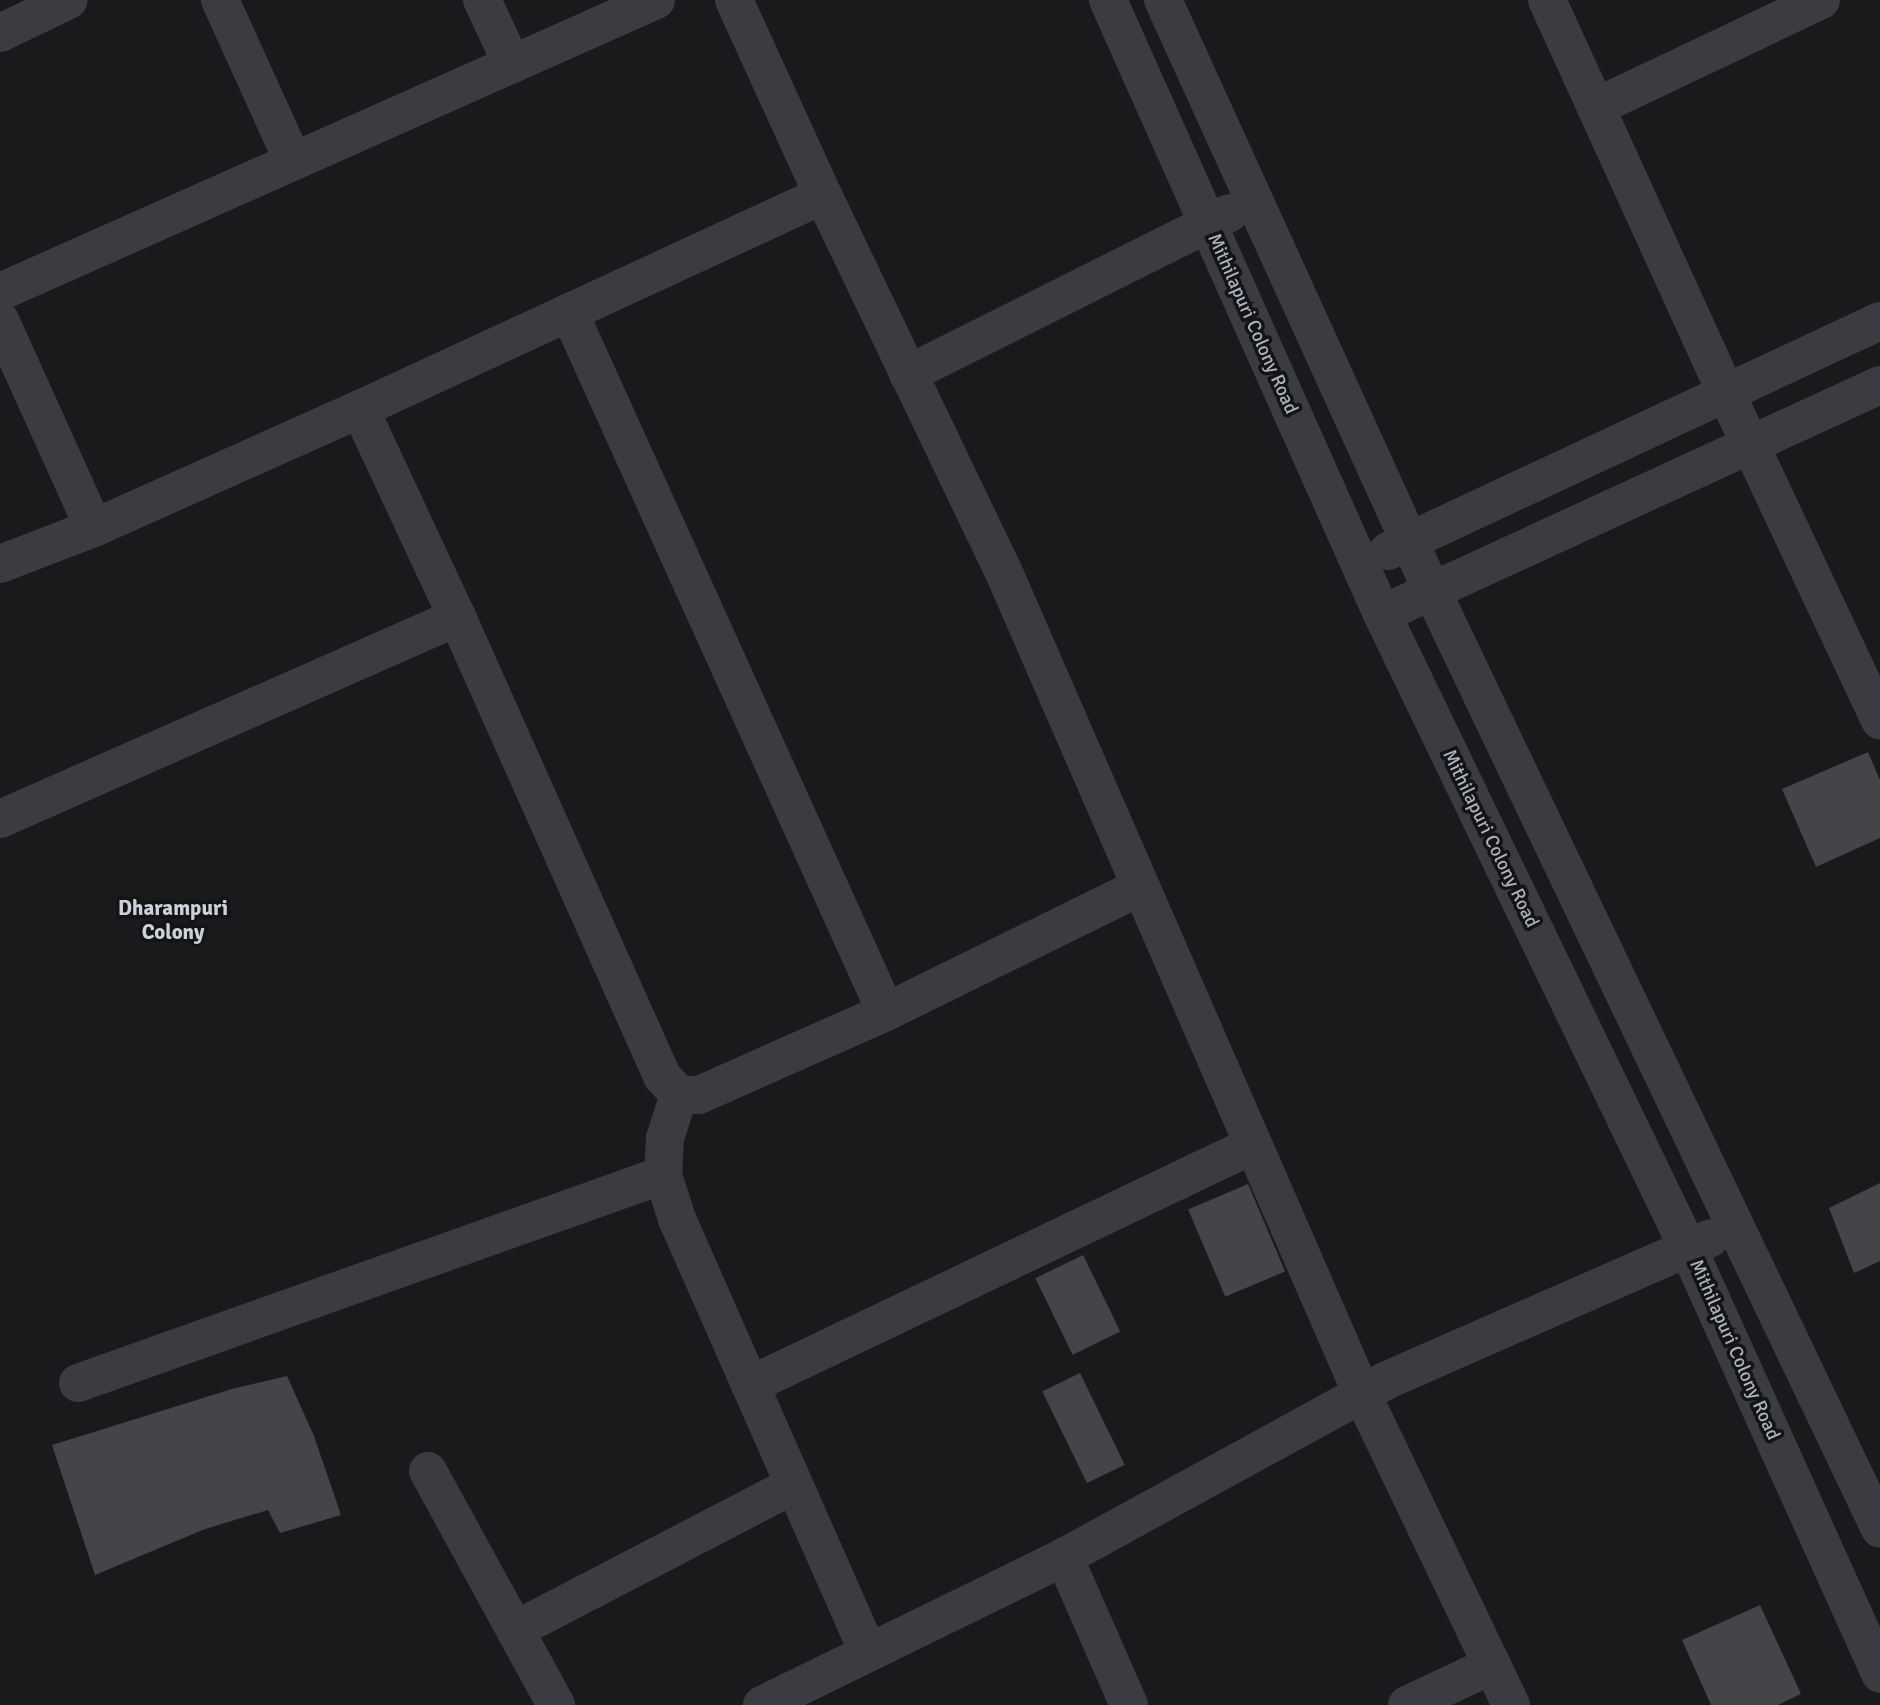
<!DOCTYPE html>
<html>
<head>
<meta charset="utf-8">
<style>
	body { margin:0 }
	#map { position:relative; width:1880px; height:1705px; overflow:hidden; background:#191a1c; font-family:Signika,sans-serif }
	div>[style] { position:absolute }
	.building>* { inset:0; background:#434549; transform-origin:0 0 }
	.minor>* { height:38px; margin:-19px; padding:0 19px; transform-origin:19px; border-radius:19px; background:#3a3c41 }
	span { translate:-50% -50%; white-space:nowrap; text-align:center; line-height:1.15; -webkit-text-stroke:7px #141417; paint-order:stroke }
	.street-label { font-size:19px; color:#abb2bc }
	.neighbourhood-label { font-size:21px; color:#ccd1d8; font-weight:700 }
</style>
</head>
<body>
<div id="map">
	<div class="building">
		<i style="clip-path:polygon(1868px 752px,1880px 780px,1880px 838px,1816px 867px,1782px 789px)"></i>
		<i style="clip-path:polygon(1880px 1183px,1880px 1261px,1854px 1273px,1829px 1208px)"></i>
		<i style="left:1248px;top:1184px;width:95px;height:65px;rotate:67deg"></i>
		<i style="left:1083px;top:1255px;width:85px;height:53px;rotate:64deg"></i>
		<i style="left:1080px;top:1373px;width:102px;height:42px;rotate:64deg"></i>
		<i style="clip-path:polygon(287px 1376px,314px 1436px,341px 1515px,280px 1533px,268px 1510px,205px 1529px,95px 1575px,52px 1445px,232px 1389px)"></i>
		<i style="clip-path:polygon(1760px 1605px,1801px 1694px,1778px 1705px,1711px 1705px,1682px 1640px)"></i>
	</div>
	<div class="minor">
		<i style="left:220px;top:0;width:177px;rotate:65.6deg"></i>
		<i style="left:482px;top:0;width:71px;rotate:64.9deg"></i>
		<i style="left:734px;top:0;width:214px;rotate:65.5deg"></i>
		<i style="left:823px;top:195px;width:414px;rotate:64.4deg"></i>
		<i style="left:1002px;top:568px;width:901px;rotate:66.45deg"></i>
		<i style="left:1362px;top:1394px;width:345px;rotate:64.4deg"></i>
		<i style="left:1108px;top:0;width:672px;rotate:65.95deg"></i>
		<i style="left:1382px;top:614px;width:704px;rotate:64.24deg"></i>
		<i style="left:1688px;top:1248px;width:467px;rotate:65.7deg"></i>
		<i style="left:1163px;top:0;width:649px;rotate:65.53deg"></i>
		<i style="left:1432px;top:591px;width:1039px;rotate:64.47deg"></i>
		<i style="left:1547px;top:0;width:432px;rotate:65.5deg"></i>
		<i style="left:1726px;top:393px;width:362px;rotate:64.8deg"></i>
		<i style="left:0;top:33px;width:76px;rotate:-25.6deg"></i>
		<i style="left:1596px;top:107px;width:249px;rotate:-25.4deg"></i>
		<i style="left:823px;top:195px;width:510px;rotate:155.19deg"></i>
		<i style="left:360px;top:409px;width:230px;rotate:65deg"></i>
		<i style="left:457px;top:617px;width:503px;rotate:65.93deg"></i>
		<i style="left:662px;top:1076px;width:25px;rotate:48deg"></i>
		<i style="left:679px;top:1095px;width:20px"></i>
		<i style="left:699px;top:1095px;width:205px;rotate:-23.9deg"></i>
		<i style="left:886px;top:1012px;width:283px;rotate:-26.2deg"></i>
		<i style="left:0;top:292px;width:718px;rotate:-23.99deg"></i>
		<i style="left:569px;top:312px;width:768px;rotate:65.64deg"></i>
		<i style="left:0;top:320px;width:228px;rotate:65.7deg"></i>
		<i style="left:94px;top:528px;width:291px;rotate:-24.1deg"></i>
		<i style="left:908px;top:374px;width:359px;rotate:-26.6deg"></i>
		<i style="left:1388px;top:551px;width:543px;rotate:-25.06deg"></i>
		<i style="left:0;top:564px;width:101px;rotate:-21deg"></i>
		<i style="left:1382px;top:614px;width:548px;rotate:-24.69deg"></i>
		<i style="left:0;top:819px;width:500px;rotate:-23.8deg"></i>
		<i style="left:679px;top:1095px;width:45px;rotate:108deg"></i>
		<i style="left:665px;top:1138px;width:37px;rotate:93deg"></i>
		<i style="left:663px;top:1175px;width:46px;rotate:72.3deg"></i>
		<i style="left:677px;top:1219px;width:474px;rotate:66.2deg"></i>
		<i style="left:78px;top:1383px;width:621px;rotate:-19.57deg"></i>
		<i style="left:750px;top:1385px;width:557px;rotate:-25.51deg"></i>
		<i style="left:428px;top:1471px;width:267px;rotate:61.3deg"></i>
		<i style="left:515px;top:1630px;width:314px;rotate:-27.5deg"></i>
		<i style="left:762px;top:1705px;width:336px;rotate:-26.1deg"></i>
		<i style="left:1129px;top:1705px;width:162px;rotate:-113.7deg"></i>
		<i style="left:1064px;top:1557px;width:366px;rotate:-28.7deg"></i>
		<i style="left:1385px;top:1381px;width:355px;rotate:-23.7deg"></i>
		<i style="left:1407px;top:1705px;width:94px;rotate:-25.2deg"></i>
	</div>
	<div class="street-label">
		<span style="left:1252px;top:324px;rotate:66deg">Mithilapuri Colony Road</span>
		<span style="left:1490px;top:839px;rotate:64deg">Mithilapuri Colony Road</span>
		<span style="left:1734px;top:1350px;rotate:66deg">Mithilapuri Colony Road</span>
	</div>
	<div class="neighbourhood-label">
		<span style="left:173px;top:920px">Dharampuri<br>Colony</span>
	</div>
</div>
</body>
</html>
